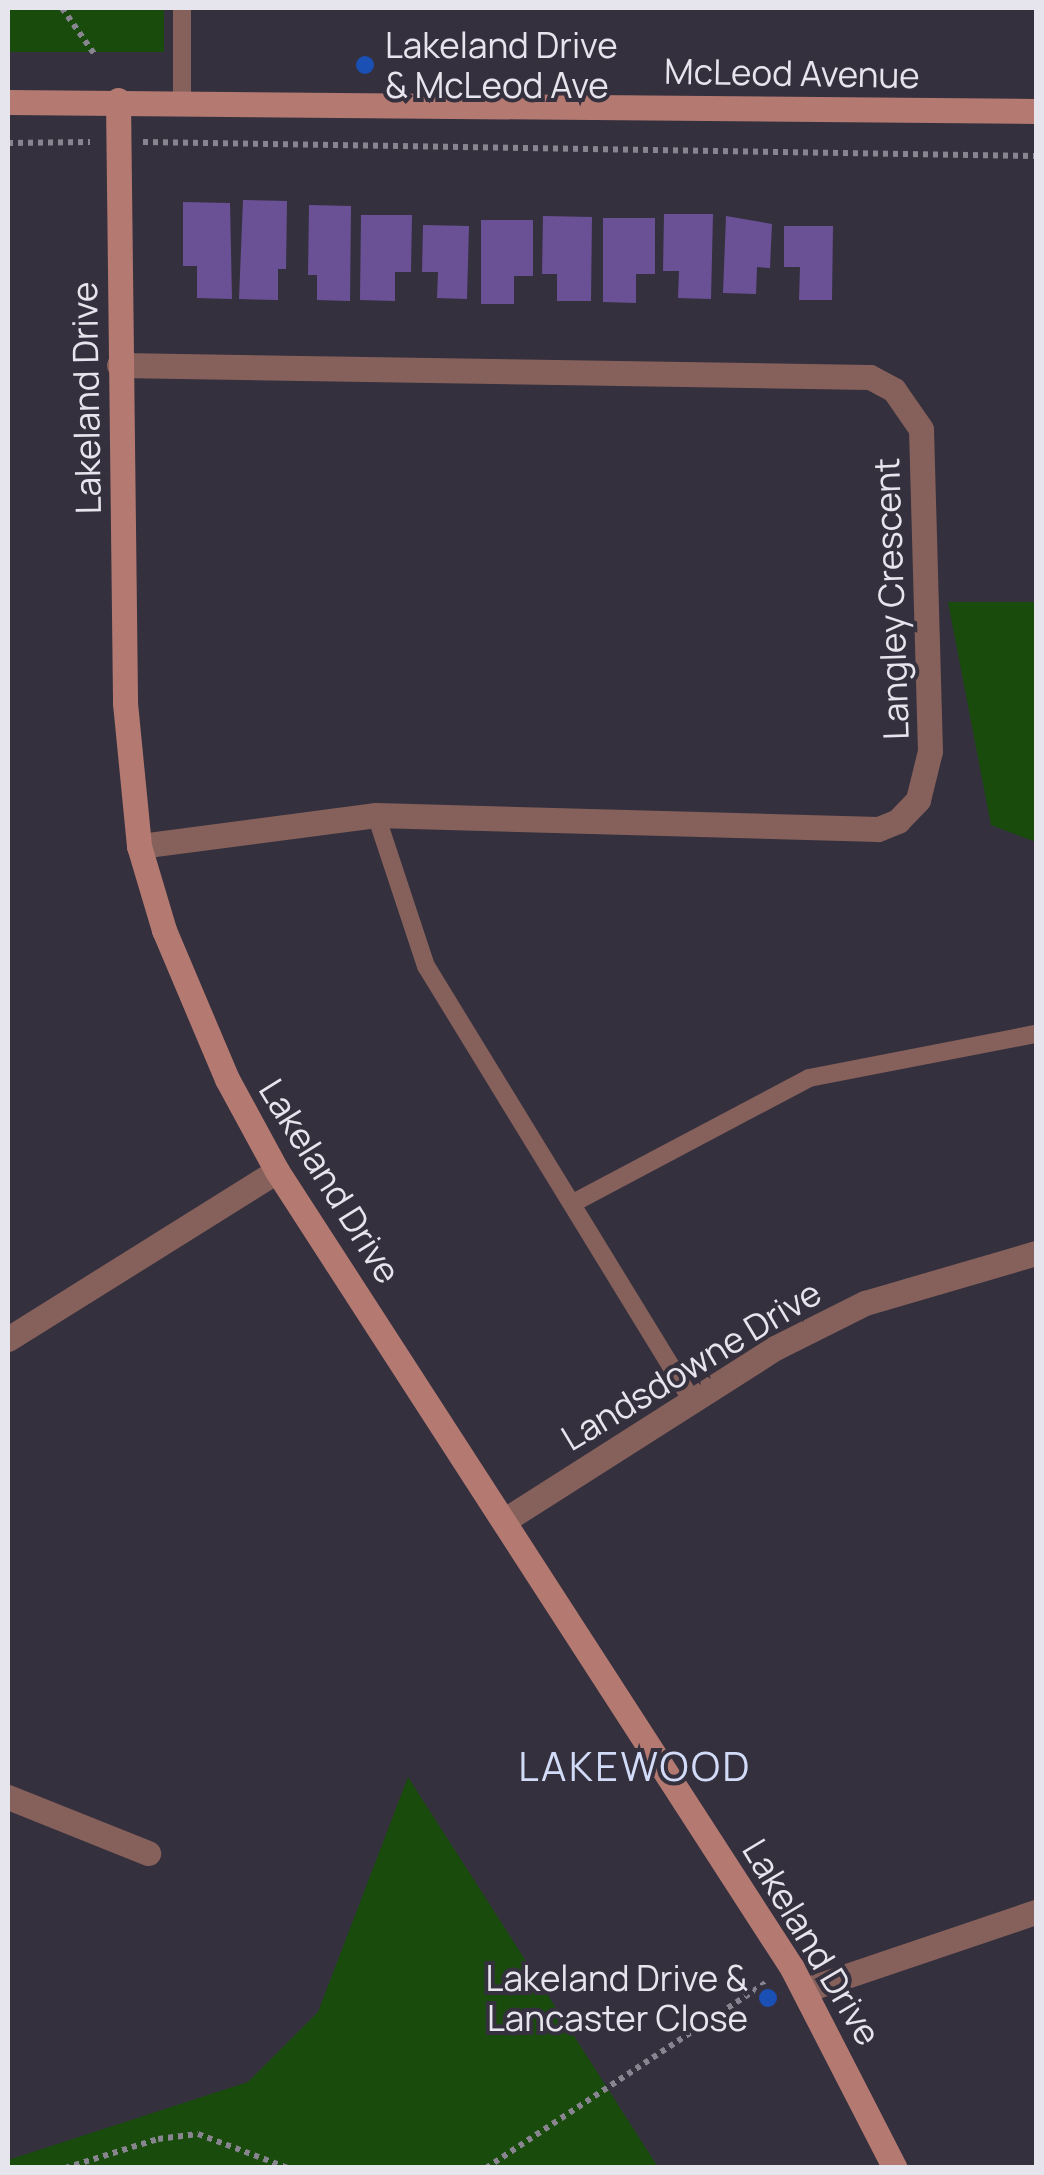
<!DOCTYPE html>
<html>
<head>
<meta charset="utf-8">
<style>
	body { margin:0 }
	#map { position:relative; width:1044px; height:2175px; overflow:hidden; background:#35303e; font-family:Manrope,sans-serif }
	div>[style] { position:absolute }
	.green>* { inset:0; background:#184b0c; transform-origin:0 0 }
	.building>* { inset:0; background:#6a5195 }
	.path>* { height:6px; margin-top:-3px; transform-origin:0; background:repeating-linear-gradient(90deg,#888590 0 5px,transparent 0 10px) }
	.lane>* { height:18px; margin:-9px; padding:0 9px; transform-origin:9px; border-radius:9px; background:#86615b }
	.street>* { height:25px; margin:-12.5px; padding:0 12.5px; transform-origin:12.5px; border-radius:12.5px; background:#86615b }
	.secondary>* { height:25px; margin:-12.5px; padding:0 12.5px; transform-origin:12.5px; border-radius:12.5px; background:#b47a71 }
	.dots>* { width:28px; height:28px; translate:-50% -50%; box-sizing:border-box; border:5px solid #35303e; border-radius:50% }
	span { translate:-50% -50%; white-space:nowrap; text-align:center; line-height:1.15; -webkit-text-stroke:8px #35303e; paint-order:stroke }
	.poi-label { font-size:35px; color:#e6e4ed }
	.left { translate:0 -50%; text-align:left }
	.right { translate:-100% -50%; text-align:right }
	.street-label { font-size:35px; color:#e6e4ed }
	.quarter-label { font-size:40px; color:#d2dcf8; letter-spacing:2.5px }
	.frame { position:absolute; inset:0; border:10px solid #e6e4ed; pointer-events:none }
</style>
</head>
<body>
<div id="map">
	<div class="green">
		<i style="left:8px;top:8px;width:156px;height:44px"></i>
		<i style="clip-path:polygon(948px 602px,1036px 602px,1036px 842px,991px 825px)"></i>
		<i style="clip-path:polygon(408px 1777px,658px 2167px,8px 2167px,8px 2160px,248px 2082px,318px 2012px)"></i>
	</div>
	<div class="building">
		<i style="clip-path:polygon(243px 200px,287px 201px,286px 269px,278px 269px,278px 300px,239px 299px)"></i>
		<i style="clip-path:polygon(183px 202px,230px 203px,232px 299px,197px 298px,197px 266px,183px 266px)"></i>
		<i style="clip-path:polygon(309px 205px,351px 206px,350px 301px,317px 300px,317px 275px,308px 275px)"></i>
		<i style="clip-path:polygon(664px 214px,713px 214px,711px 299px,678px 298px,679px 271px,663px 271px)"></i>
		<i style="clip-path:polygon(361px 215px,412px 215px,411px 272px,395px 272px,395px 301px,360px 300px)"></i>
		<i style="clip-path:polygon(543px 216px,592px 217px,591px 301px,557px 301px,557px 274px,542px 274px)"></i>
		<i style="clip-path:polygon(726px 216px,772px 224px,770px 268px,757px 267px,756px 294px,723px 293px)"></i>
		<i style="clip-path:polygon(603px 218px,655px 218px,655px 274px,636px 274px,636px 303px,603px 302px)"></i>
		<i style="clip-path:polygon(481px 220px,533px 220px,533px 276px,514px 276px,514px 304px,481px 304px)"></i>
		<i style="clip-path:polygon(423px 225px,469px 226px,467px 299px,437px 298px,438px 272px,422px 272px)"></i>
		<i style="clip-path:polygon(784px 226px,833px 226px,832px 300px,799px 300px,800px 267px,784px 267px)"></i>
	</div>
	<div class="path">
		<i style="left:62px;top:8px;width:57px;rotate:54.9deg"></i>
		<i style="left:143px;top:142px;width:893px;rotate:0.9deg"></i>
		<i style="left:8px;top:143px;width:82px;rotate:-0.7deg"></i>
		<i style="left:65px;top:2168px;width:97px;rotate:-17.3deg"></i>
		<i style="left:158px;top:2139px;width:40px;rotate:-7.1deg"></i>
		<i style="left:198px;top:2134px;width:96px;rotate:20.7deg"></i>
		<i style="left:486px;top:2168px;width:339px;rotate:-33.5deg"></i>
	</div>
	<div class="lane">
		<i style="left:182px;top:100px;width:92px;rotate:-90deg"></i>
		<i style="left:376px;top:815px;width:159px;rotate:71.7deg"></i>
		<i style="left:426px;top:966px;width:508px;rotate:58.53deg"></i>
		<i style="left:575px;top:1202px;width:265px;rotate:-27.9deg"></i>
		<i style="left:809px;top:1078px;width:231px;rotate:-11deg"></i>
	</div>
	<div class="street">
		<i style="left:119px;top:365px;width:751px;rotate:0.92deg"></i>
		<i style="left:870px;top:377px;width:27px;rotate:28deg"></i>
		<i style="left:894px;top:390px;width:47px;rotate:55.3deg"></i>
		<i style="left:921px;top:429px;width:322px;rotate:88.4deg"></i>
		<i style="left:930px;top:751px;width:50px;rotate:103.8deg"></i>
		<i style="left:918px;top:800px;width:29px;rotate:134deg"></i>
		<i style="left:898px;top:821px;width:22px;rotate:158deg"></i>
		<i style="left:878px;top:829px;width:502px;rotate:-178.4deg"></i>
		<i style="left:376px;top:815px;width:239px;rotate:172.5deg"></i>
		<i style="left:8px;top:1339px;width:317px;rotate:-32deg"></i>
		<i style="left:505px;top:1520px;width:320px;rotate:-32.5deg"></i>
		<i style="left:775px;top:1348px;width:101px;rotate:-26.6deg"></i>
		<i style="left:865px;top:1303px;width:178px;rotate:-16.3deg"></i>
		<i style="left:8px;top:1797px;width:151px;rotate:21.8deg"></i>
		<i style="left:805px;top:1990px;width:244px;rotate:-18.7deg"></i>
	</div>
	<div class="secondary">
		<i style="left:118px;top:100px;width:603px;rotate:89.33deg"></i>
		<i style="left:125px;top:703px;width:144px;rotate:84.4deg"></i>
		<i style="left:139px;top:846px;width:88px;rotate:73.4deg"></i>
		<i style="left:164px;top:930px;width:162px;rotate:67.1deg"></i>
		<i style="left:227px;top:1079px;width:105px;rotate:61.5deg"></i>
		<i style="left:277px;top:1171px;width:949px;rotate:57.13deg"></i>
		<i style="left:792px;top:1968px;width:225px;rotate:62.8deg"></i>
		<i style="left:8px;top:102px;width:1028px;rotate:0.5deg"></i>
	</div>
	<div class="dots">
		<i style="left:365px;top:65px;background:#1a4fb4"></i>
		<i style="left:768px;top:1998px;background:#1a4fb4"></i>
	</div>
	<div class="poi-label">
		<span class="left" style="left:385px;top:65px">Lakeland Drive<br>&amp; McLeod Ave</span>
		<span class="right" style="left:748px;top:1998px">Lakeland Drive &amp;<br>Lancaster Close</span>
	</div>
	<div class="street-label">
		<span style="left:792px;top:73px;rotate:1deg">McLeod Avenue</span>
		<span style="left:86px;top:398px;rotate:-91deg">Lakeland Drive</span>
		<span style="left:891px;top:599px;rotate:-92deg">Langley Crescent</span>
		<span style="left:330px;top:1181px;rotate:58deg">Lakeland Drive</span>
		<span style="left:691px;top:1365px;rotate:-31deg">Landsdowne Drive</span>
		<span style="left:812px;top:1942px;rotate:59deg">Lakeland Drive</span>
	</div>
	<div class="quarter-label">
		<span style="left:635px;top:1766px">LAKEWOOD</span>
	</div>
	<div class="frame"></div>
</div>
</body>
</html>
